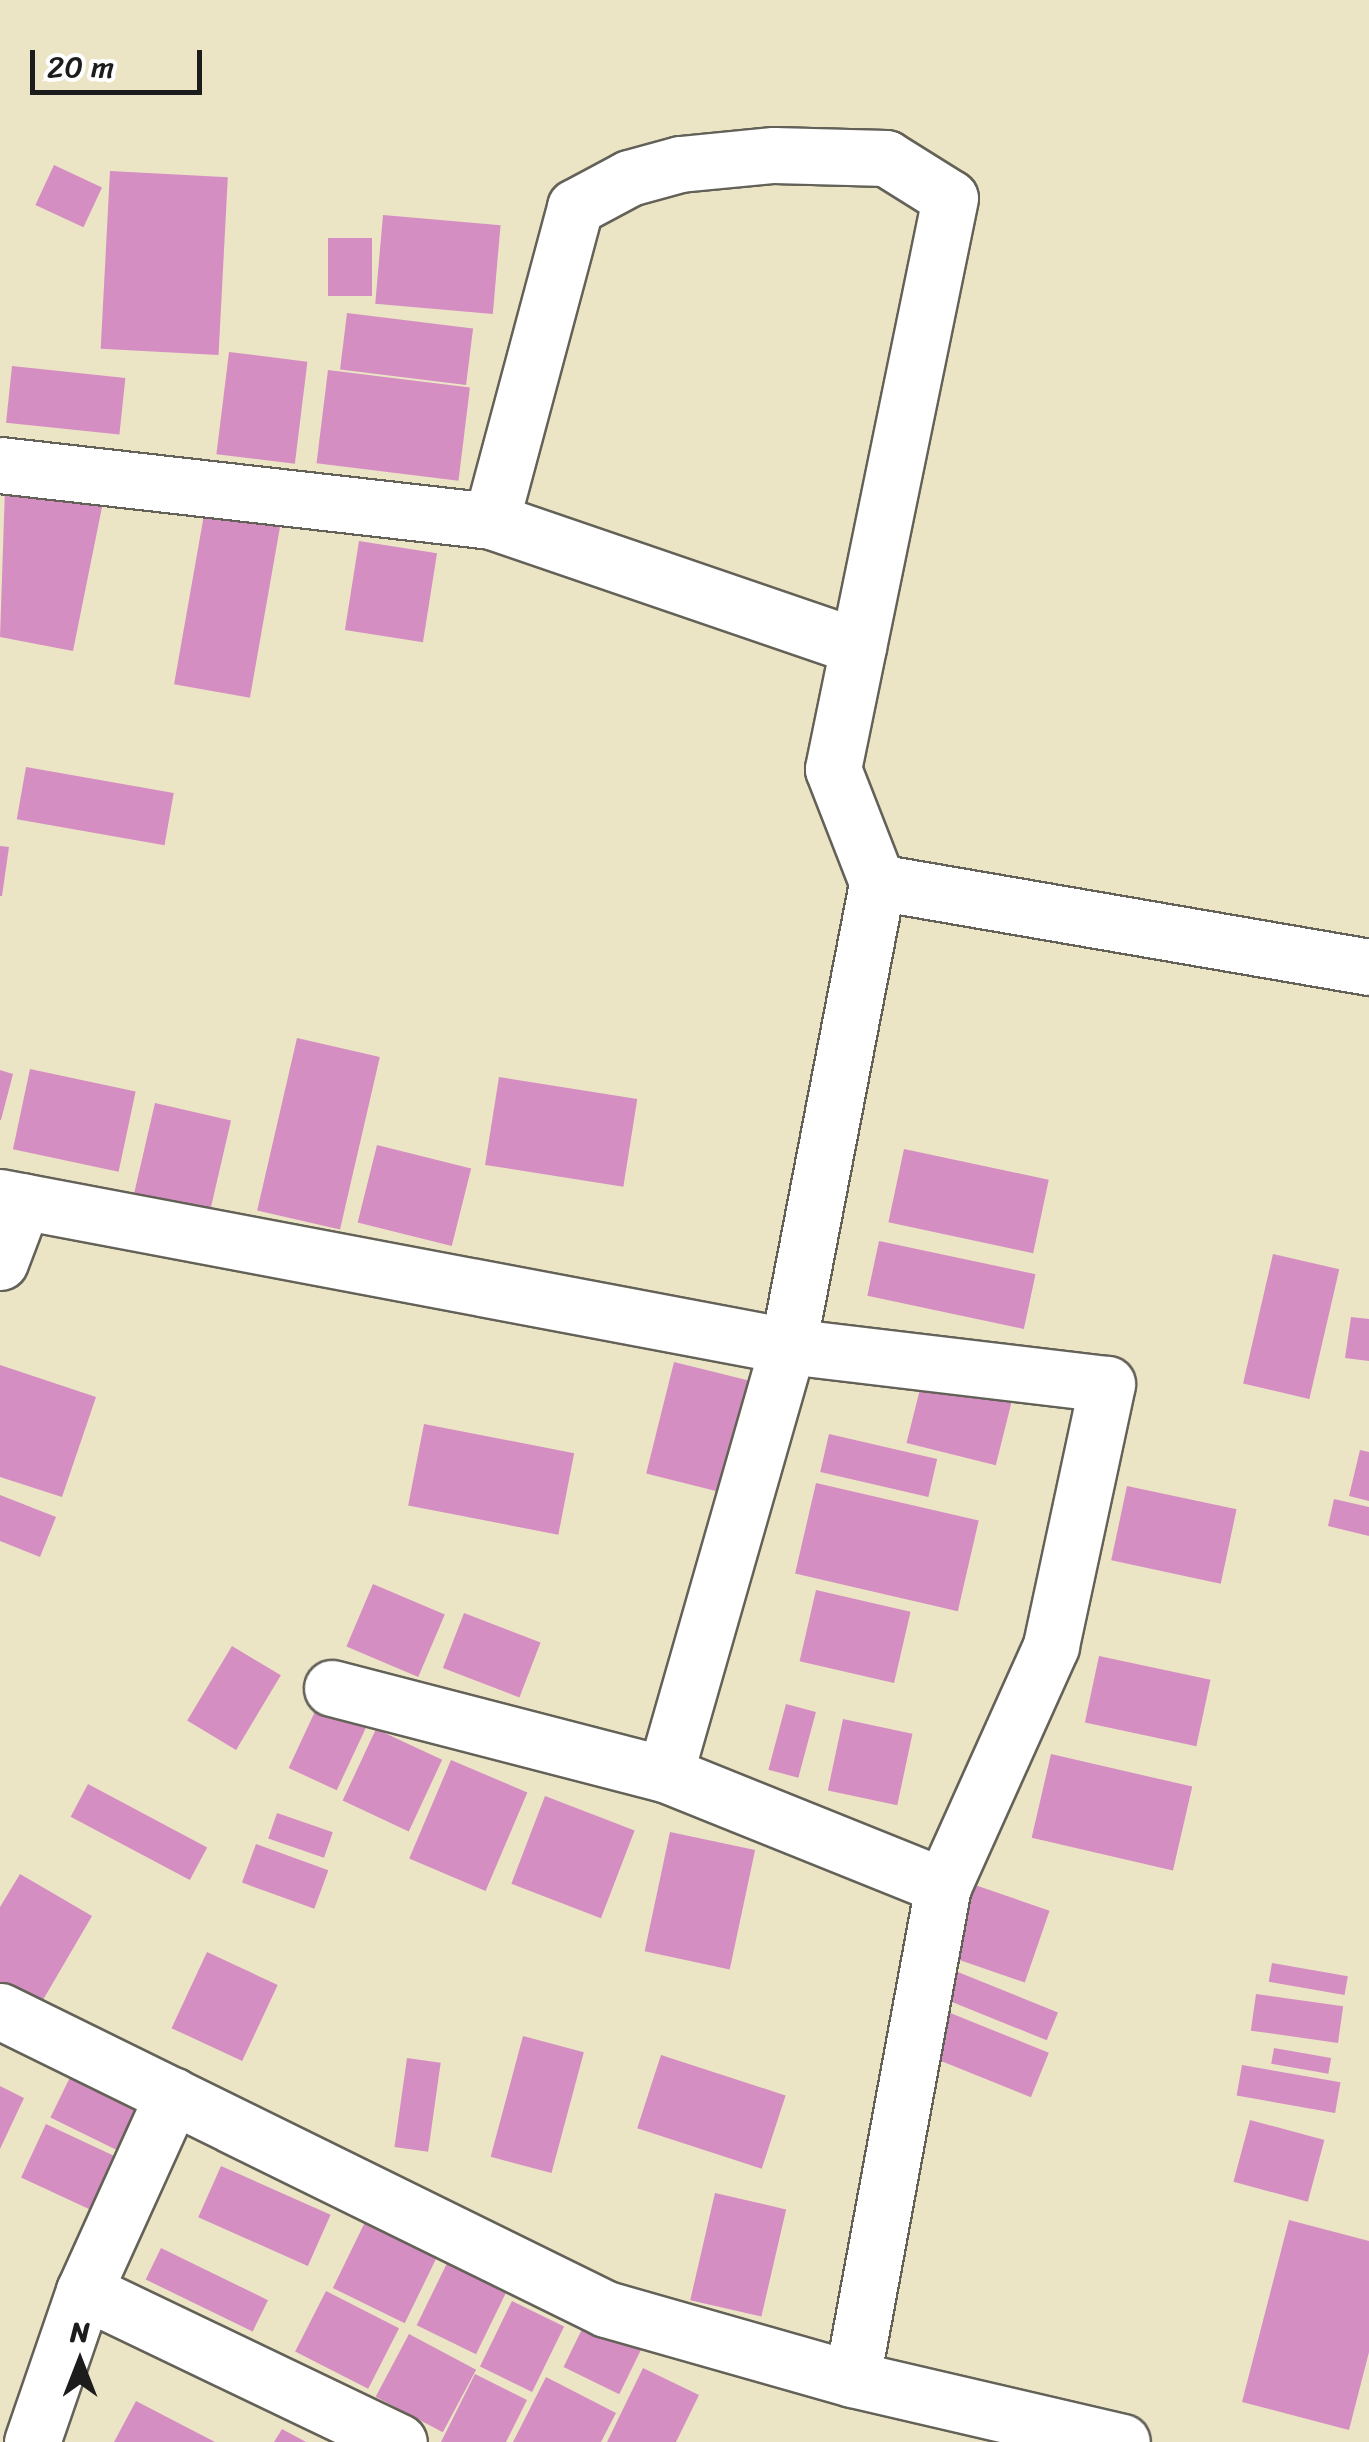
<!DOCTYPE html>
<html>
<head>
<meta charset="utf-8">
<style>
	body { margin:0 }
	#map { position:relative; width:1369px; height:2442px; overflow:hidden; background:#ebe5c6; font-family:Sriracha,sans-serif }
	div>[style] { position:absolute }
	.building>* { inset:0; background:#d58ec2; transform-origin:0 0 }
	.roads { filter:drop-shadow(2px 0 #646258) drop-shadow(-2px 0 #646258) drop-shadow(0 2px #646258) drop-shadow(0 -2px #646258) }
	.street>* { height:55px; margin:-27.5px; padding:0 27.5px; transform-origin:27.5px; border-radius:27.5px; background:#fff }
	span { translate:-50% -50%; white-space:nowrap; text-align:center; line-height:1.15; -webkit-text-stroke:10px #fff; paint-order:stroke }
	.north { position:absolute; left:30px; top:2312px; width:100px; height:100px; -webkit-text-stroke:8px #fff; paint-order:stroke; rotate:0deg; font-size:28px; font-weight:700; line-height:40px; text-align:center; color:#1c1c1c }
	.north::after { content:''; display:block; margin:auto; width:35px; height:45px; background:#1c1c1c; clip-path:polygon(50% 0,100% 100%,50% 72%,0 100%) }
	.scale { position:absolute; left:30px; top:50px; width:172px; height:45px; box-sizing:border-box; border:5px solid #1c1c1c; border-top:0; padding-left:12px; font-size:30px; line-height:35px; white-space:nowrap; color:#1c1c1c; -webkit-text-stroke:8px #fff; paint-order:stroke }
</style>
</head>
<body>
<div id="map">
	<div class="building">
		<i style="left:54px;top:165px;width:53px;height:44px;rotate:25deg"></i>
		<i style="left:110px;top:171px;width:118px;height:178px;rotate:3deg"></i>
		<i style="left:383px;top:215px;width:118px;height:89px;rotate:5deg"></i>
		<i style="left:372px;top:238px;width:58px;height:44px;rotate:90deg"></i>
		<i style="left:347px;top:313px;width:127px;height:57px;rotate:7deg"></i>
		<i style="left:229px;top:352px;width:79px;height:103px;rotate:7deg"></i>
		<i style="left:12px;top:366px;width:114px;height:57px;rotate:6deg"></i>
		<i style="left:328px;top:370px;width:143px;height:94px;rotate:7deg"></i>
		<i style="clip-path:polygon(5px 488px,102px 507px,73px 651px,0 637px)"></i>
		<i style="left:205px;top:509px;width:77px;height:178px;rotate:10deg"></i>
		<i style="left:359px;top:541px;width:79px;height:90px;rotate:9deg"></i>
		<i style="left:26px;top:767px;width:150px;height:53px;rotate:10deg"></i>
		<i style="clip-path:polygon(0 846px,9px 847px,2px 896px,0 896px)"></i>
		<i style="left:297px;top:1038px;width:85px;height:177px;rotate:13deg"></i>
		<i style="left:30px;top:1069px;width:108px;height:82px;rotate:12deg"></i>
		<i style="clip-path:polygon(0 1070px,13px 1074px,1px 1120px,0 1120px)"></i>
		<i style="left:499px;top:1077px;width:140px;height:89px;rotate:9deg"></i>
		<i style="left:155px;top:1103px;width:78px;height:98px;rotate:13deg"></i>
		<i style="left:377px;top:1145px;width:97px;height:80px;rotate:14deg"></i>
		<i style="left:904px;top:1149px;width:148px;height:75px;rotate:12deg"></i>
		<i style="left:879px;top:1241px;width:160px;height:56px;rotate:12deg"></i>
		<i style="left:1273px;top:1254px;width:68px;height:133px;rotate:13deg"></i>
		<i style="clip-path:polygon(1351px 1317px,1369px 1319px,1369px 1361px,1345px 1358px)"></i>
		<i style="left:674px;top:1362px;width:78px;height:115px;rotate:14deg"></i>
		<i style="clip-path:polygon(0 1365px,96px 1397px,62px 1497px,0 1477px)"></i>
		<i style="left:922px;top:1381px;width:92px;height:64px;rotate:14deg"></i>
		<i style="left:424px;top:1424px;width:153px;height:83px;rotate:11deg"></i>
		<i style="left:829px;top:1434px;width:111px;height:39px;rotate:13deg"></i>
		<i style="clip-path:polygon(1360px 1450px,1369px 1452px,1369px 1501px,1349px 1496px)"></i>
		<i style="left:816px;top:1483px;width:167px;height:93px;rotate:13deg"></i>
		<i style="left:1127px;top:1486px;width:112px;height:76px;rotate:12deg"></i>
		<i style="clip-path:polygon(0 1495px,56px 1517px,40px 1557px,0 1541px)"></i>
		<i style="clip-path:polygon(1334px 1499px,1369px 1507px,1369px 1536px,1328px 1526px)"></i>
		<i style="left:373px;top:1584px;width:78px;height:68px;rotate:23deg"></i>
		<i style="left:816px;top:1590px;width:97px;height:73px;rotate:13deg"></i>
		<i style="left:464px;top:1613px;width:82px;height:59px;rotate:21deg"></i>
		<i style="left:232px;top:1646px;width:57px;height:87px;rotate:31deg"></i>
		<i style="left:1099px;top:1656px;width:114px;height:68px;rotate:12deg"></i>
		<i style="left:325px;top:1690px;width:53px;height:86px;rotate:25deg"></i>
		<i style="left:786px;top:1704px;width:31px;height:68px;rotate:15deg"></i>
		<i style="left:843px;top:1719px;width:71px;height:73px;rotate:12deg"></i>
		<i style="left:376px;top:1729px;width:73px;height:79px;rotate:25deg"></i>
		<i style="left:1051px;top:1754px;width:145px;height:86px;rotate:13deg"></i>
		<i style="left:451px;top:1760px;width:83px;height:107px;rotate:23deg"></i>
		<i style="left:88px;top:1784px;width:135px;height:37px;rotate:28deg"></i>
		<i style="left:545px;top:1796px;width:96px;height:94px;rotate:21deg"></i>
		<i style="left:277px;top:1813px;width:59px;height:27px;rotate:19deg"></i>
		<i style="left:670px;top:1832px;width:87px;height:122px;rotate:12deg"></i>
		<i style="left:256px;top:1844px;width:77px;height:41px;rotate:20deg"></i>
		<i style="clip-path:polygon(20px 1874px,92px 1916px,40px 2005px,0 1982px,0 1907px)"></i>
		<i style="left:972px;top:1884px;width:82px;height:76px;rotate:19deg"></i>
		<i style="left:207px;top:1952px;width:78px;height:84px;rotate:25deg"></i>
		<i style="left:1272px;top:1963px;width:77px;height:19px;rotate:10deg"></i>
		<i style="left:943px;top:1966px;width:124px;height:30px;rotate:22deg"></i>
		<i style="left:1256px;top:1994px;width:88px;height:37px;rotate:8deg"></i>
		<i style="left:933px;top:2006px;width:125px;height:48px;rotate:22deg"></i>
		<i style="left:523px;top:2036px;width:63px;height:125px;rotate:15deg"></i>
		<i style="left:1274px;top:2048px;width:58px;height:16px;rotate:10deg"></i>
		<i style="left:661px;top:2055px;width:131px;height:77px;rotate:18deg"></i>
		<i style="left:407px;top:2058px;width:34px;height:90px;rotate:8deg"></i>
		<i style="left:78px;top:2061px;width:76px;height:63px;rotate:26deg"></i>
		<i style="left:1242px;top:2065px;width:100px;height:31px;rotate:10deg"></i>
		<i style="clip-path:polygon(0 2086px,24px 2098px,0 2149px)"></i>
		<i style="left:1250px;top:2120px;width:77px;height:64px;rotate:15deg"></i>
		<i style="left:46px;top:2124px;width:79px;height:59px;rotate:25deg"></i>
		<i style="left:221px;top:2166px;width:120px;height:56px;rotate:24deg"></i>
		<i style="left:715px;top:2193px;width:73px;height:110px;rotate:13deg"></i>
		<i style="left:367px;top:2218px;width:80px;height:78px;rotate:26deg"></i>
		<i style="clip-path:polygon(1289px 2220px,1369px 2241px,1369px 2352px,1349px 2430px,1242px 2402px)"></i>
		<i style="left:161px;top:2248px;width:119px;height:35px;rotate:26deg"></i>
		<i style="left:450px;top:2257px;width:66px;height:76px;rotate:26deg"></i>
		<i style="left:326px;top:2291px;width:82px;height:68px;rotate:27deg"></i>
		<i style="left:512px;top:2301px;width:58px;height:73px;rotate:26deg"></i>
		<i style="left:585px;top:2323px;width:62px;height:49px;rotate:26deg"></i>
		<i style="left:409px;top:2334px;width:76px;height:71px;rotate:28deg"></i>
		<i style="clip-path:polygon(643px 2368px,699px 2395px,676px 2442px,607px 2442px)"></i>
		<i style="clip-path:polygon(475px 2374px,527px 2400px,506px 2442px,441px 2442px)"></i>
		<i style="clip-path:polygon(546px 2377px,616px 2413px,601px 2442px,513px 2442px)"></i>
		<i style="clip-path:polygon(136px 2401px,215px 2442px,114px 2442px)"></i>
		<i style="clip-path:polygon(282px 2429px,306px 2442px,274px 2442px)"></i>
	</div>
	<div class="roads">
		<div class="street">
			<i style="left:0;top:465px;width:494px;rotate:6.5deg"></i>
			<i style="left:491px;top:521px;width:325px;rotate:-75deg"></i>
			<i style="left:575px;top:207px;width:61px;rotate:-28.2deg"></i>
			<i style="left:629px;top:178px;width:53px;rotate:-15.4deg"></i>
			<i style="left:680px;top:164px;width:94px;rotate:-5.5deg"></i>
			<i style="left:774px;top:155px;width:112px;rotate:1.5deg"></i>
			<i style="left:886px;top:158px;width:75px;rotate:32deg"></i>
			<i style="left:950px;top:198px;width:583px;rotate:101.58deg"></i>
			<i style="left:833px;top:769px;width:121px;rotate:68.7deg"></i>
			<i style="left:877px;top:882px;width:499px;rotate:9.8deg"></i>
			<i style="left:491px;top:521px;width:388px;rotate:18.9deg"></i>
			<i style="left:0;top:1197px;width:802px;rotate:10.71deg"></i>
			<i style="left:788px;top:1346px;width:321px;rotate:6.8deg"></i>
			<i style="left:1107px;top:1384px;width:268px;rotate:102.1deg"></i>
			<i style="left:1051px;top:1646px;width:263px;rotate:114.2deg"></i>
			<i style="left:943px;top:1886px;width:501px;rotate:100.46deg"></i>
			<i style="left:0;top:1262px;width:65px;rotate:-69.3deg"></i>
			<i style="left:332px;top:1688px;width:344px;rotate:14.5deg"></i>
			<i style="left:665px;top:1774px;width:300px;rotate:21.9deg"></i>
			<i style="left:665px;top:1774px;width:445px;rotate:-74deg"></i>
			<i style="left:788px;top:1346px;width:472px;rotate:-79.1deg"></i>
			<i style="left:0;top:2011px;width:675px;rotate:26.19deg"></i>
			<i style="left:606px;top:2309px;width:256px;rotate:15.9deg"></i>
			<i style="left:852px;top:2379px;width:277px;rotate:13.1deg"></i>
			<i style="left:84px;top:2291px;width:349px;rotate:25.6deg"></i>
			<i style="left:32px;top:2442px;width:160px;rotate:-71deg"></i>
			<i style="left:84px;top:2291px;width:215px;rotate:-65.6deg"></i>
		</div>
	</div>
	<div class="north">N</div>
	<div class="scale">20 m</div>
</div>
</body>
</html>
